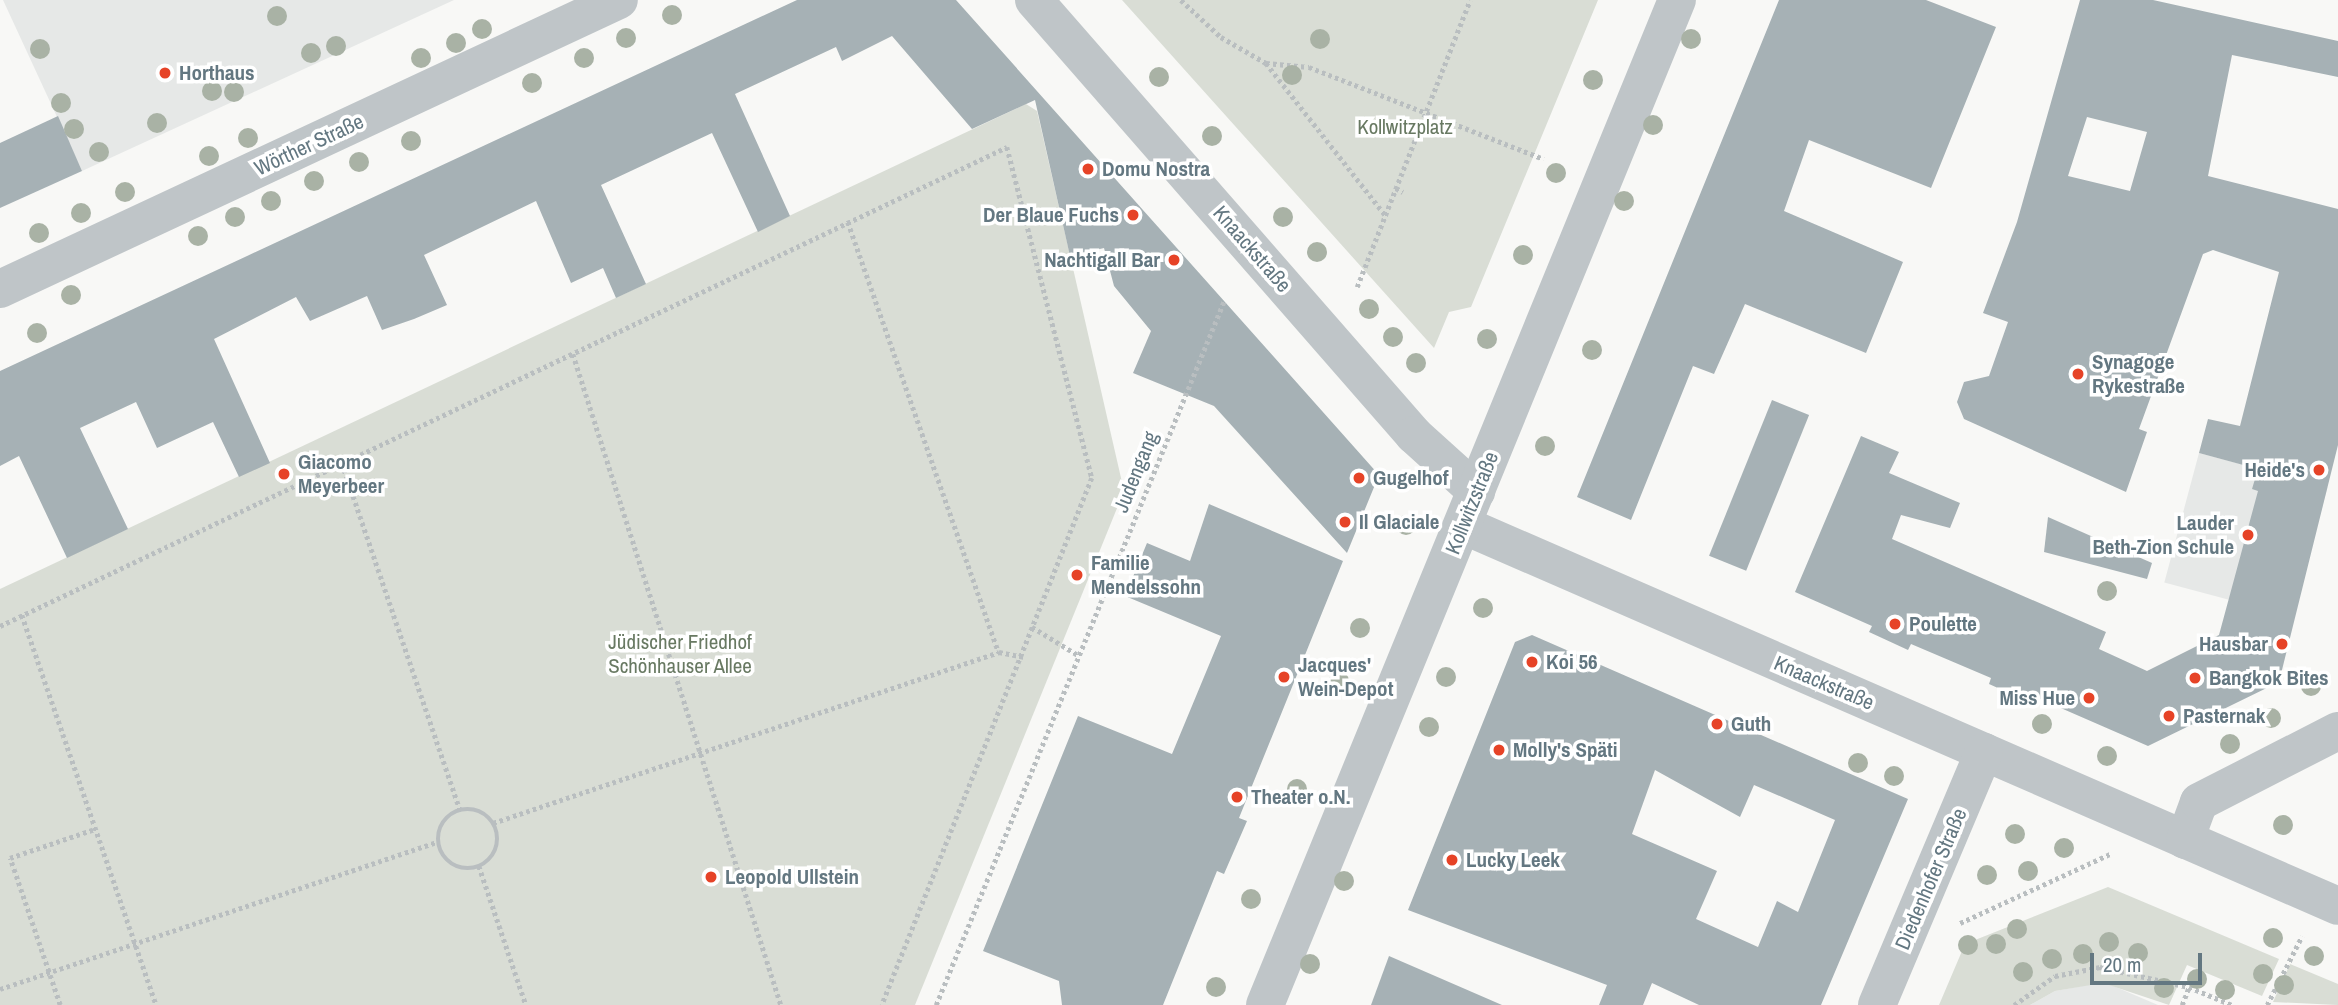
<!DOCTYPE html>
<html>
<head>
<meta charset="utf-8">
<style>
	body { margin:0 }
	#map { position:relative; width:2338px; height:1005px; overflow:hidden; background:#f8f8f6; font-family:"Archivo Narrow",sans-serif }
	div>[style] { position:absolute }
	.built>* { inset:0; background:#e6e8e7; transform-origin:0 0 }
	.green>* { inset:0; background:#d9ddd5 }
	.building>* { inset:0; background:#a6b1b5; transform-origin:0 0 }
	.path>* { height:4.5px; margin-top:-2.25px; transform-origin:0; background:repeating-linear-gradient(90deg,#b9bec0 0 3.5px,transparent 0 7px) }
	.path>.ring { margin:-2.25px; padding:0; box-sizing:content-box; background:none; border:4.5px solid #b9bec0; border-radius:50% }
	.minor>* { height:38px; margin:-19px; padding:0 19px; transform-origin:19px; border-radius:19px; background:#bfc5c8 }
	.trees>* { width:20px; height:20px; margin:-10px; border-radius:50%; background:#a9b2a5 }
	.dots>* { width:19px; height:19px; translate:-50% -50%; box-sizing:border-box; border:4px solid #fff; border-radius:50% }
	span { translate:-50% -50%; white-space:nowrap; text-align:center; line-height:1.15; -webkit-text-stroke:7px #fff; paint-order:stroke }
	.poi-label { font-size:21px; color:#637781; font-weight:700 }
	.left { translate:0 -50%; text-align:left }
	.right { translate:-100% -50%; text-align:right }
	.park-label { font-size:21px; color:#687962 }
	.street-label { font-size:21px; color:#637781 }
	.scale { position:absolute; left:2090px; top:953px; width:112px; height:32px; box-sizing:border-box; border:4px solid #637781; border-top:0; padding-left:9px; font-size:21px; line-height:24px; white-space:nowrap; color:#637781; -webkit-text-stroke:5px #fff; paint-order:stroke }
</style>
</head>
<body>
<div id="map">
	<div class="built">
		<i style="clip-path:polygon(3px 0,454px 0,82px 171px)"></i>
		<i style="left:2199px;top:453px;width:133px;height:134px;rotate:15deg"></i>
		<i style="clip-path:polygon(2104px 982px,2158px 1005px,2030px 1005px,2055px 991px)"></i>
	</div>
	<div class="green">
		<i style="clip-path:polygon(1122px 0,1598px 0,1471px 307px,1449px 312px,1434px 348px)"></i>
		<i style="clip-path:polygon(1026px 104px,1037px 111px,1124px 491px,915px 1005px,0 1005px,0 589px)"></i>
		<i style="clip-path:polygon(2108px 887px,2279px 959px,2262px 996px,2187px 965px,2169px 1005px,2103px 983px,2055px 991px,2030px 1005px,1939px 1005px,1965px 944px)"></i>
		<i style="clip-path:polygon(2290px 964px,2338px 984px,2338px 1005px,2273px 1002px)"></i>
	</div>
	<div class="building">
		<i style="clip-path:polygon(797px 0,956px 0,1379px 475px,1347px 553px,1214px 406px,1133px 373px,1151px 331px,1114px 286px,1104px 248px,1070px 256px,1035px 100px,972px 129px,892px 36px,842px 61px,836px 47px,735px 94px,790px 216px,758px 232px,712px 133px,601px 185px,646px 284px,616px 298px,603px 268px,571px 283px,536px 201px,424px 255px,447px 305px,414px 319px,382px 330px,367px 296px,310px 321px,296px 297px,214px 339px,270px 463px,239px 477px,213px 422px,157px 448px,136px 402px,80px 428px,128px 529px,67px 558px,19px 456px,0 466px,0 371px)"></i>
		<i style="clip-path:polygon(1779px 0,1926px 0,1996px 27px,1931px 188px,1809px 140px,1784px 211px,1903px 262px,1866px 353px,1745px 304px,1714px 374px,1693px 366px,1631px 520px,1577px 497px)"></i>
		<i style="clip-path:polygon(evenodd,2080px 0,2153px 0,2338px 41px,2338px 77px,2232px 55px,2208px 176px,2338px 209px,2338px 445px,2279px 682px,2148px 746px,2031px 695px,2029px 702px,1989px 684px,1991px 678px,1911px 644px,1908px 650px,1869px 632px,1872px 626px,1795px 592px,1861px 436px,1899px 452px,1889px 473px,1960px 503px,1950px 528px,1901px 515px,1892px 539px,2106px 632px,2099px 649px,2147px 671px,2219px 635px,2258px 491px,2252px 489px,2258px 469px,2199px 453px,2208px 419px,2240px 426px,2279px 272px,2213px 250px,2203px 254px,2139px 429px,2147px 432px,2126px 492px,1964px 419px,1957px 402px,1964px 382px,1989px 376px,2008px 322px,1983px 313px,2017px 222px,2080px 0,2087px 117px,2147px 132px,2130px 191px,2068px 176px,2087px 117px)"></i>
		<i style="clip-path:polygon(58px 116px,82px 171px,0 208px,0 143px)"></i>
		<i style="left:1772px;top:400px;width:40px;height:168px;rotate:22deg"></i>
		<i style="clip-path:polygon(1209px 504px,1343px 561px,1239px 818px,1247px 821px,1224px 874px,1217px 871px,1163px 1005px,1062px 1005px,1059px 981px,983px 951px,1078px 716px,1172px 754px,1221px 636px,1125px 596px,1147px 543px,1190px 561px)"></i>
		<i style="clip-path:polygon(2048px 517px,2152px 563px,2147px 579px,2044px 552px)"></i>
		<i style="clip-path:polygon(evenodd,1532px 635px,1908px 799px,1821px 1005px,1699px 1005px,1652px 983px,1643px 1005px,1599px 1005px,1607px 985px,1408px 910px,1515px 642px,1532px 635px,1655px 770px,1740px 817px,1754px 785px,1835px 820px,1798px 912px,1777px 901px,1758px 947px,1696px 919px,1717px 871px,1632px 834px,1655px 770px)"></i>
		<i style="clip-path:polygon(1389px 956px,1502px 1005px,1371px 1005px)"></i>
	</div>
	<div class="path">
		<i style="left:1181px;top:0;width:54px;rotate:42.8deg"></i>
		<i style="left:1221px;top:37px;width:52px;rotate:30deg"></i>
		<i style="left:1266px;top:63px;width:193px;rotate:51.9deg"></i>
		<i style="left:1266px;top:63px;width:43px;rotate:5.3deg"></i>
		<i style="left:1309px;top:67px;width:252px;rotate:21.4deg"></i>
		<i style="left:1396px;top:188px;width:8px;rotate:30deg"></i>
		<i style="left:848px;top:222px;width:456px;rotate:70.7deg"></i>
		<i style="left:1357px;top:287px;width:308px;rotate:-68.5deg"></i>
		<i style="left:573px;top:354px;width:683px;rotate:72.28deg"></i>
		<i style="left:342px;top:463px;width:367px;rotate:71.2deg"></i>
		<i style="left:22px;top:615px;width:412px;rotate:71deg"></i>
		<i style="left:0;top:626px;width:1115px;rotate:-25.44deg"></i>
		<i style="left:1007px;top:147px;width:342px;rotate:75.6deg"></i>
		<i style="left:1092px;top:478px;width:567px;rotate:111.73deg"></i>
		<i style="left:1032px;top:627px;width:54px;rotate:31.3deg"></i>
		<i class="ring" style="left:438px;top:809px;width:55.5px;height:55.5px"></i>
		<i style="left:493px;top:823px;width:534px;rotate:-18.67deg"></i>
		<i style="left:999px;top:652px;width:26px;rotate:11deg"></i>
		<i style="left:479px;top:866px;width:147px;rotate:71.3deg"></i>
		<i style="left:1960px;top:923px;width:165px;rotate:-24.7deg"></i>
		<i style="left:0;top:989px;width:462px;rotate:-18.6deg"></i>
		<i style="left:60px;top:1005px;width:155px;rotate:-108.8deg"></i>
		<i style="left:10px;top:858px;width:90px;rotate:-18.8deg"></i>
		<i style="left:936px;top:1005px;width:761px;rotate:-67.75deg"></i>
		<i style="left:2014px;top:1005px;width:50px;rotate:-35.3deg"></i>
		<i style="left:2055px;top:976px;width:46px;rotate:-11.3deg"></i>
		<i style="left:2100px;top:967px;width:91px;rotate:12.7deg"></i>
		<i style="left:2189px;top:987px;width:47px;rotate:22.7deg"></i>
		<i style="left:2182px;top:1005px;width:19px;rotate:-69deg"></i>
		<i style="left:2267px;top:1005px;width:77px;rotate:-63.1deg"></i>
	</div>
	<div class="minor">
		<i style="left:1034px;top:0;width:578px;rotate:48.86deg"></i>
		<i style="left:1414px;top:435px;width:84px;rotate:42.1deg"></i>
		<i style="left:0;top:289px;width:683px;rotate:-25.03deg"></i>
		<i style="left:1463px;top:525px;width:954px;rotate:23.53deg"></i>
		<i style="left:2185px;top:840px;width:40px;rotate:-69.8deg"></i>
		<i style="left:2199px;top:802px;width:156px;rotate:-27.1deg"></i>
		<i style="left:1265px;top:1005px;width:1086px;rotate:-67.71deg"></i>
		<i style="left:1877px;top:1005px;width:275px;rotate:-67.1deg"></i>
	</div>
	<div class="trees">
		<i style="left:672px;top:15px"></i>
		<i style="left:277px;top:16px"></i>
		<i style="left:482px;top:29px"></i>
		<i style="left:626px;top:38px"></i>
		<i style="left:1320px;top:39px"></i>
		<i style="left:1691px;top:39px"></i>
		<i style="left:456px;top:43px"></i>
		<i style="left:336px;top:46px"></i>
		<i style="left:40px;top:49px"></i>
		<i style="left:311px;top:53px"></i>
		<i style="left:421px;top:58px"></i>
		<i style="left:584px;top:58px"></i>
		<i style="left:1292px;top:75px"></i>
		<i style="left:1159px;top:77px"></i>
		<i style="left:1593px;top:80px"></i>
		<i style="left:532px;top:83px"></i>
		<i style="left:212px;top:91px"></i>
		<i style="left:234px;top:92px"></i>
		<i style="left:61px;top:103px"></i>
		<i style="left:157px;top:123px"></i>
		<i style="left:1653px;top:125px"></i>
		<i style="left:74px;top:129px"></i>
		<i style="left:1212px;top:136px"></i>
		<i style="left:248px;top:138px"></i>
		<i style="left:411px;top:141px"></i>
		<i style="left:99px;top:152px"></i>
		<i style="left:209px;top:156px"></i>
		<i style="left:359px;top:162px"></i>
		<i style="left:1556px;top:173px"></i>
		<i style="left:314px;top:181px"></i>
		<i style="left:125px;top:192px"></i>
		<i style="left:271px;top:201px"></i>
		<i style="left:1624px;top:201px"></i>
		<i style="left:81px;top:213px"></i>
		<i style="left:235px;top:217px"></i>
		<i style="left:1283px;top:217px"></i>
		<i style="left:39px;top:233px"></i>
		<i style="left:198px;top:236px"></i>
		<i style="left:1317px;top:252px"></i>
		<i style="left:1523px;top:255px"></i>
		<i style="left:71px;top:295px"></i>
		<i style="left:1369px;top:309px"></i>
		<i style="left:37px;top:333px"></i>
		<i style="left:1393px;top:337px"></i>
		<i style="left:1487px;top:339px"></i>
		<i style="left:1592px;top:350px"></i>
		<i style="left:1416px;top:363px"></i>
		<i style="left:1545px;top:446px"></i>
		<i style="left:1406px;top:525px"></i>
		<i style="left:2107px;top:591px"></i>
		<i style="left:1483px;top:608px"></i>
		<i style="left:1360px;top:628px"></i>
		<i style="left:1446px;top:677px"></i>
		<i style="left:1339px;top:681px"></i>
		<i style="left:2311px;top:686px"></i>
		<i style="left:2271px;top:718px"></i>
		<i style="left:2042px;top:724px"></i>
		<i style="left:1429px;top:727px"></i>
		<i style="left:2230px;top:744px"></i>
		<i style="left:2107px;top:756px"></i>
		<i style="left:1858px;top:763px"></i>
		<i style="left:1894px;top:776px"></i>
		<i style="left:1297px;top:789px"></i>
		<i style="left:2283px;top:825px"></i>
		<i style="left:2015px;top:834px"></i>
		<i style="left:2064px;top:848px"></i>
		<i style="left:2028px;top:871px"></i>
		<i style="left:1987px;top:875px"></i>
		<i style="left:1344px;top:881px"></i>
		<i style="left:1251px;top:899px"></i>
		<i style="left:2017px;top:929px"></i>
		<i style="left:2273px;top:938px"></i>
		<i style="left:2109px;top:942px"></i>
		<i style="left:1996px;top:944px"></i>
		<i style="left:1968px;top:945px"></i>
		<i style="left:2138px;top:953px"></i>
		<i style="left:2083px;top:954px"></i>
		<i style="left:2314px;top:956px"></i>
		<i style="left:2052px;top:959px"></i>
		<i style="left:1310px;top:964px"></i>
		<i style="left:2023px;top:972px"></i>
		<i style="left:2263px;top:974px"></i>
		<i style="left:2197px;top:979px"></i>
		<i style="left:2284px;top:985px"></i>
		<i style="left:1216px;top:987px"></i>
		<i style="left:2164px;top:988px"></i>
		<i style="left:2225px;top:990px"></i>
	</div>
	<div class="dots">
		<i style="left:165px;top:73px;background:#e64327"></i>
		<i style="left:1088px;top:169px;background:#e64327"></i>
		<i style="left:1133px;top:215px;background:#e64327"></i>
		<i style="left:1174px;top:260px;background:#e64327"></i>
		<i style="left:2078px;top:374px;background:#e64327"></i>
		<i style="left:2319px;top:470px;background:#e64327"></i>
		<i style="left:284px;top:474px;background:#e64327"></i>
		<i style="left:1359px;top:478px;background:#e64327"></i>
		<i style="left:1345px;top:522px;background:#e64327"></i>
		<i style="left:2248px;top:535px;background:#e64327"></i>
		<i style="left:1077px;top:575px;background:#e64327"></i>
		<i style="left:1895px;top:624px;background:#e64327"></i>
		<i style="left:2282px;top:644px;background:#e64327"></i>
		<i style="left:1532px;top:662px;background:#e64327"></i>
		<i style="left:1284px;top:677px;background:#e64327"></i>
		<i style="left:2195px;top:678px;background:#e64327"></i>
		<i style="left:2089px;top:698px;background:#e64327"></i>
		<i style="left:2169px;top:716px;background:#e64327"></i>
		<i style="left:1717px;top:724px;background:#e64327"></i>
		<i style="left:1499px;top:750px;background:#e64327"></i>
		<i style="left:1237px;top:797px;background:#e64327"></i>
		<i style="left:1452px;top:860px;background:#e64327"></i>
		<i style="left:711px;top:877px;background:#e64327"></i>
	</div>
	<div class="poi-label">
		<span class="left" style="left:179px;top:73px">Horthaus</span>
		<span class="left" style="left:1102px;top:169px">Domu Nostra</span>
		<span class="right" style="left:1119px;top:215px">Der Blaue Fuchs</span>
		<span class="right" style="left:1160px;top:260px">Nachtigall Bar</span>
		<span class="left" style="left:2092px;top:374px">Synagoge<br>Rykestraße</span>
		<span class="left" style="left:298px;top:474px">Giacomo<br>Meyerbeer</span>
		<span class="right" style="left:2305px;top:470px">Heide's</span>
		<span class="left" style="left:1373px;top:478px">Gugelhof</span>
		<span class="left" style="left:1359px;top:522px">Il Glaciale</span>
		<span class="right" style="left:2234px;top:535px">Lauder<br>Beth-Zion Schule</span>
		<span class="left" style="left:1091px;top:575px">Familie<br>Mendelssohn</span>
		<span class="left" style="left:1909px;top:624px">Poulette</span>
		<span class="right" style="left:2268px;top:644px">Hausbar</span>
		<span class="left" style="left:1546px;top:662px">Koi 56</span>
		<span class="left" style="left:1298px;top:677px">Jacques'<br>Wein-Depot</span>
		<span class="left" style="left:2209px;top:678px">Bangkok Bites</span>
		<span class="right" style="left:2075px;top:698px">Miss Hue</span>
		<span class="left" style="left:2183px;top:716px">Pasternak</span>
		<span class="left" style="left:1731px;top:724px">Guth</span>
		<span class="left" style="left:1513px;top:750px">Molly's Späti</span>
		<span class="left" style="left:1251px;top:797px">Theater o.N.</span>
		<span class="left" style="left:1466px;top:860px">Lucky Leek</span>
		<span class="left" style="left:725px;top:877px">Leopold Ullstein</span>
	</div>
	<div class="park-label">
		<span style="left:1405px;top:127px">Kollwitzplatz</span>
		<span style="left:680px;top:654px">Jüdischer Friedhof<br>Schönhauser Allee</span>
	</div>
	<div class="street-label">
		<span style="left:309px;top:145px;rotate:-25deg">Wörther Straße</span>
		<span style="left:1252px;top:249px;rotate:49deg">Knaackstraße</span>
		<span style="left:1136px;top:472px;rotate:-68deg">Judengang</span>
		<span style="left:1472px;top:503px;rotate:-68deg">Kollwitzstraße</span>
		<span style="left:1824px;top:683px;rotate:23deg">Knaackstraße</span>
		<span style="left:1931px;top:879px;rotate:-67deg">Diedenhofer Straße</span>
	</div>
	<div class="scale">20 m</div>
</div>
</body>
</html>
